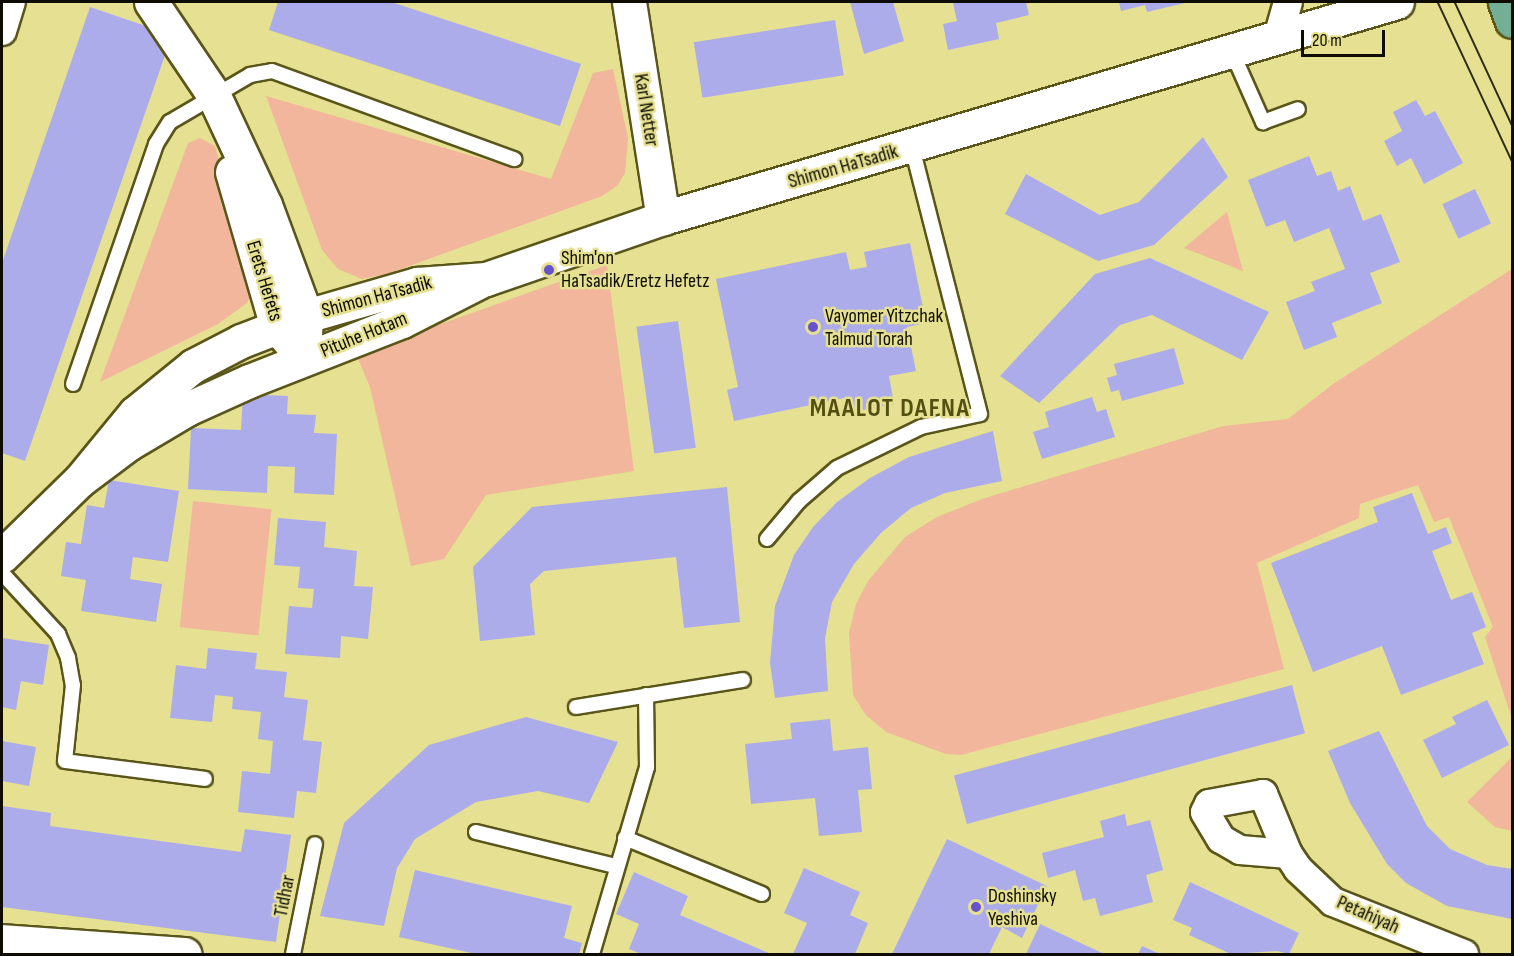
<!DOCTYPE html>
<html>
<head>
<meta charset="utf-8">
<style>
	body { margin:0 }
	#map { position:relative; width:1514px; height:956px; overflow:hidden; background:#e5e092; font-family:"Sofia Sans Condensed",sans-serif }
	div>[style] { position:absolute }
	.green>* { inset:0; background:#f1b69b; transform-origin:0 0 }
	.building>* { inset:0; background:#adaceb; transform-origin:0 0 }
	.roads { filter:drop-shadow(2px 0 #5a561a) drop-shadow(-2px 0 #5a561a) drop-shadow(0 2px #5a561a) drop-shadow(0 -2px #5a561a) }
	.service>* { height:14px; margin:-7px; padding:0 7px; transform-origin:7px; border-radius:7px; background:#fff }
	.minor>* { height:28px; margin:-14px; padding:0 14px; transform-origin:14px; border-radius:14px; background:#fff }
	.tertiary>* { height:33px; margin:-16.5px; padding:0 16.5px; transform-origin:16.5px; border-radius:16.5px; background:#fff }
	.trunk>* { height:33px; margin:-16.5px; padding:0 16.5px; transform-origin:16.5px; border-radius:16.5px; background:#72af96 }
	.tram>* { height:1.5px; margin:-0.75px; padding:0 0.75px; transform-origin:0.75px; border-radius:0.75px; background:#2e2b16 }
	.dots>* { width:16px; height:16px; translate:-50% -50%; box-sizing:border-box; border:3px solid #e5e092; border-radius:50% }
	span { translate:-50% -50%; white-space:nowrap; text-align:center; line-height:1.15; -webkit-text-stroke:5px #e5e092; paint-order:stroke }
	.street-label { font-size:20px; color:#0e0c00 }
	.poi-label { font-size:20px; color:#0e0c00 }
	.left { translate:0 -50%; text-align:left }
	.district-label { font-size:26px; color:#534f11; font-weight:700; letter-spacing:1.5px }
	.frame { position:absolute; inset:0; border:3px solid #0e0c00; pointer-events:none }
	.scale { position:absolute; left:1301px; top:30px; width:84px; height:27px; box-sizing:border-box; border:3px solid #0e0c00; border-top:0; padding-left:8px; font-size:18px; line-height:21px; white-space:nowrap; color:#0e0c00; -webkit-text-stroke:4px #e5e092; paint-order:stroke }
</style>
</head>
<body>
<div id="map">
	<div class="green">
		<i style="clip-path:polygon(613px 69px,628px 138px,625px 173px,617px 186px,602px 196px,390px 273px,362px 279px,338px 269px,322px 250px,266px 96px,551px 179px,593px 73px)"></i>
		<i style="clip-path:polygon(200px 138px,215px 146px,255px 286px,247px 303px,218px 324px,100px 382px,188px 143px)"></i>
		<i style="clip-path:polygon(1227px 212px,1243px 271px,1184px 248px)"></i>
		<i style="clip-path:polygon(607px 265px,634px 471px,486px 495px,444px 559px,411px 566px,370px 387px,356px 354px)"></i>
		<i style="clip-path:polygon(1512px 269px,1512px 719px,1485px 637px,1493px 627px,1449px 517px,1434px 522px,1418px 485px,1360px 504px,1359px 518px,1257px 563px,1284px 669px,961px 755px,946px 754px,886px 732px,866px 715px,853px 695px,849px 633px,856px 604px,868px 581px,905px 537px,937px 517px,982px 499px,1223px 426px,1288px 419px,1333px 384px)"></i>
		<i style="left:193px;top:501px;width:79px;height:127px;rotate:6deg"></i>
		<i style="clip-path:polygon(1512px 757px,1512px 831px,1495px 827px,1467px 802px)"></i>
	</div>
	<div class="building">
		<i style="clip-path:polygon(278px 2px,391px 2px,581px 64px,560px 126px,269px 30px)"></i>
		<i style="clip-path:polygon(850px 2px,893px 2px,904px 41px,864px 54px)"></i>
		<i style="clip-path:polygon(961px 2px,1026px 2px,1029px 15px,996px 23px,999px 39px,948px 50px,943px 24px,957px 21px,953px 3px)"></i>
		<i style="clip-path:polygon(1119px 2px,1189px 2px,1147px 12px,1145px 5px,1121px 11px)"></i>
		<i style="clip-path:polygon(90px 7px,172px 35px,25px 461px,2px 453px,2px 263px)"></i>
		<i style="left:835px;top:20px;width:56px;height:143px;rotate:81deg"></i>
		<i style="clip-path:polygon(1416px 100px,1425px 116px,1435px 111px,1463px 163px,1424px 184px,1411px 158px,1397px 166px,1384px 141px,1402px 131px,1393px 112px)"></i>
		<i style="clip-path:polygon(1203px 137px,1228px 177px,1154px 245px,1098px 261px,1005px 214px,1026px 174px,1100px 215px,1139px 202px)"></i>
		<i style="clip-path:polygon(1309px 156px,1317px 176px,1331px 171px,1338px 191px,1350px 186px,1363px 221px,1381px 214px,1400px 262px,1370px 273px,1382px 303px,1332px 323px,1337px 337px,1304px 350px,1286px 302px,1315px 291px,1311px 282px,1345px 269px,1329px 228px,1294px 242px,1285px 220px,1266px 227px,1248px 180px)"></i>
		<i style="left:1475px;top:189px;width:38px;height:36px;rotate:65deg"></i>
		<i style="clip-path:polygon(910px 243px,926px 323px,907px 327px,916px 371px,889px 376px,894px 404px,852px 412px,849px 397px,734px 421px,727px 390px,738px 387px,716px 279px,846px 252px,850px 270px,867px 267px,864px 252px)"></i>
		<i style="clip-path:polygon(1150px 258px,1269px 312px,1242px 360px,1152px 315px,1120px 325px,1039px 403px,1000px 376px,1095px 274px)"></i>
		<i style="left:678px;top:321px;width:128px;height:42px;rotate:82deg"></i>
		<i style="clip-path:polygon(1174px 348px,1184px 384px,1122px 401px,1119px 390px,1111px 392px,1107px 378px,1117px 375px,1114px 364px)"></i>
		<i style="clip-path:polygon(243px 394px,288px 396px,287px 414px,316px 415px,314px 433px,337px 434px,334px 495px,294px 493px,295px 467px,268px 466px,267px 493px,188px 489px,191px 428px,241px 430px)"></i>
		<i style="clip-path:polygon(1092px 397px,1097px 412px,1106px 409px,1115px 437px,1042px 459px,1033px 432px,1049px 427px,1045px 412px)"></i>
		<i style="clip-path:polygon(993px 431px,1002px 481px,945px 493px,911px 508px,881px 533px,854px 564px,832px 602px,825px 638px,828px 691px,775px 698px,770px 663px,775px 606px,794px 555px,813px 527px,837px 502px,870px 478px,909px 457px)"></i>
		<i style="clip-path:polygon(109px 480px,179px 491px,168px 562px,133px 557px,130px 579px,162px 584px,156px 622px,81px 611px,86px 580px,61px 576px,66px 542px,81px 544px,87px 505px,104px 508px)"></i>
		<i style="clip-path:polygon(727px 487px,740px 622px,684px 628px,676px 557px,544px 571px,530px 584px,535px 635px,480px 641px,473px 567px,532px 507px)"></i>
		<i style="clip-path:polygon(1412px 493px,1428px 534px,1446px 527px,1452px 543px,1432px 551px,1451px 600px,1472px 592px,1486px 627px,1472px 633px,1484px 664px,1401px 695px,1382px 646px,1313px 672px,1271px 563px,1378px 522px,1373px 507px)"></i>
		<i style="clip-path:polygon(278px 518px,326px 522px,324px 547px,357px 551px,354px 586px,373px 587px,368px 639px,341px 636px,340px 658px,285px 654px,289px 606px,312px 608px,314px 589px,298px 588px,300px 567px,274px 565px)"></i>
		<i style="clip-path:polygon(2px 638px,49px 645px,43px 685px,21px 681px,16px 710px,2px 707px)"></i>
		<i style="clip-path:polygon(208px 648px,257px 653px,255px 669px,287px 672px,284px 697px,308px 700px,303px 740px,322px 742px,316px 793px,297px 791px,294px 818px,238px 812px,242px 771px,270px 774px,273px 741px,258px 739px,261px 712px,232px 709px,233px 697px,215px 695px,212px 722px,170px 718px,176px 665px,206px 669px)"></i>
		<i style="left:1292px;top:685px;width:50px;height:350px;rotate:75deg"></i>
		<i style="clip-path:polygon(1487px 700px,1509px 745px,1442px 778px,1423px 740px,1456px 724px,1452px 717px)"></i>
		<i style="clip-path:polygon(526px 717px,618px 742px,589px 803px,538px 791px,476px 802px,415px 839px,397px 868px,384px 926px,320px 916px,344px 823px,429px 745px)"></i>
		<i style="clip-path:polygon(830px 719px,833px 751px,868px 747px,872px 789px,858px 790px,862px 832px,819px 836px,815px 798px,751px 804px,745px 744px,792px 739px,790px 723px)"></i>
		<i style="clip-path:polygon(1379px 731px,1427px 826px,1450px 849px,1487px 865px,1512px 869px,1512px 919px,1447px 906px,1406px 883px,1387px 864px,1350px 803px,1328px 751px)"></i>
		<i style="clip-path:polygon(2px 741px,36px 747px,29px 786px,2px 781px)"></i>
		<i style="clip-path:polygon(2px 806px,51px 813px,50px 826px,241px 852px,245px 829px,291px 835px,276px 942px,2px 907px)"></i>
		<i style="clip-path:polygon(1125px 814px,1127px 826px,1150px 820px,1163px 870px,1146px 875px,1153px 902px,1100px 916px,1095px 898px,1083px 901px,1075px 870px,1048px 878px,1042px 853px,1104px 837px,1100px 821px)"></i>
		<i style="clip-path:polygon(947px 839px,1047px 886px,1022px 938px,1002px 927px,989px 954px,892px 954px)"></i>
		<i style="clip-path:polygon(804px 868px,860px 892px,850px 915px,868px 923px,855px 954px,793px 954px,807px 923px,784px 913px)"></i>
		<i style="clip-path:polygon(415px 870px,572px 906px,564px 938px,582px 943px,579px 954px,476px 954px,399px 937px)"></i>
		<i style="clip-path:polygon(634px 872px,688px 896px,680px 915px,771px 954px,641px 954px,629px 949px,639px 924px,616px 914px)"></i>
		<i style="clip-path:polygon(1190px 882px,1299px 933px,1289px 954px,1277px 951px,1231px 954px,1189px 935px,1192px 928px,1173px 920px)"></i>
		<i style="clip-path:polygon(1040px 924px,1102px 953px,1102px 954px,1026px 954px)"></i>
		<i style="clip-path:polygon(1142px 946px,1160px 954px,1138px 954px)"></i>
	</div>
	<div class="roads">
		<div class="service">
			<i style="left:1232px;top:52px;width:77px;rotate:66.1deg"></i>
			<i style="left:1263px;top:122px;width:37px;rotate:-20deg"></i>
			<i style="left:73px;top:384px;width:254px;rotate:-70.9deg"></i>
			<i style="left:156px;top:144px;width:26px;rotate:-58deg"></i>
			<i style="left:170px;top:122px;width:93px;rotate:-30.4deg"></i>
			<i style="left:250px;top:75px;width:22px;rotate:-10deg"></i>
			<i style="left:272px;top:71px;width:258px;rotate:20deg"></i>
			<i style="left:767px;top:539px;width:50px;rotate:-49.9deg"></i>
			<i style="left:799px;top:501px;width:50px;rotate:-41deg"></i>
			<i style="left:837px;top:468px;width:93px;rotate:-26deg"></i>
			<i style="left:921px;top:427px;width:60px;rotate:-12.4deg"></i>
			<i style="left:980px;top:414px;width:276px;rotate:-104.3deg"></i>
			<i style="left:2px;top:573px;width:83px;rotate:47.4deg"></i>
			<i style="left:58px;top:634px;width:26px;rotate:67deg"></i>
			<i style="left:68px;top:658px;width:27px;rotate:80deg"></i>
			<i style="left:73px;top:685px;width:76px;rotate:96deg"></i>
			<i style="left:65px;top:761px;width:141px;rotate:7.3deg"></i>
			<i style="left:576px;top:707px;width:169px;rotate:-9.2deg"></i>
			<i style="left:476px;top:832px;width:144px;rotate:13.7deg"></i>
			<i style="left:625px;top:838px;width:148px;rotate:22.2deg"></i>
			<i style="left:293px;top:954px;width:112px;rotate:-78.7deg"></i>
			<i style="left:592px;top:954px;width:195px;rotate:-73.6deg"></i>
			<i style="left:647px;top:767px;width:72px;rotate:-90.8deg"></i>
		</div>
		<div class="minor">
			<i style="left:2px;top:31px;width:30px;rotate:-73deg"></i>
			<i style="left:1278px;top:37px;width:36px;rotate:-74deg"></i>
			<i style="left:1288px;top:854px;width:48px;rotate:-175.2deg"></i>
			<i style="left:1240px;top:850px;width:22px;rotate:-150deg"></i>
			<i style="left:1221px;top:839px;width:31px;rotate:-121deg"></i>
			<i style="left:1205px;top:812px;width:9px;rotate:-63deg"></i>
			<i style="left:1209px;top:804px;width:55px;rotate:-10.5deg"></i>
			<i style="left:1263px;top:794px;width:65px;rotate:67.4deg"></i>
			<i style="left:1288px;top:854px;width:18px;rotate:56deg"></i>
			<i style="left:1298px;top:869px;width:48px;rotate:43.3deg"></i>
			<i style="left:1333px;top:902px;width:141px;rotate:21.7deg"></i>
		</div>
		<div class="tertiary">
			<i style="left:151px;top:2px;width:111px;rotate:56deg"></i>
			<i style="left:213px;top:94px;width:123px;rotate:64.9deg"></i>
			<i style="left:265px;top:205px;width:118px;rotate:69.7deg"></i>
			<i style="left:306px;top:316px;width:21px;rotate:93deg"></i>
			<i style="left:629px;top:2px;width:219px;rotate:81.1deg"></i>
			<i style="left:232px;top:172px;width:161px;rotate:73.8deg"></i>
			<i style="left:277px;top:327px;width:21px;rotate:49deg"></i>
			<i style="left:80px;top:480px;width:87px;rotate:-50.6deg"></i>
			<i style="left:135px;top:413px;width:75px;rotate:-39deg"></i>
			<i style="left:193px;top:366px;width:54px;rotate:-27.5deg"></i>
			<i style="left:241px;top:341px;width:70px;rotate:-21deg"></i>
			<i style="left:306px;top:316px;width:116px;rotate:-16.1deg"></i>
			<i style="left:417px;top:284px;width:69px;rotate:-4.1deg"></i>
			<i style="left:486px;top:279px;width:187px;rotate:-19deg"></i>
			<i style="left:663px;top:218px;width:765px;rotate:-16.4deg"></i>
			<i style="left:2px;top:556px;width:109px;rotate:-44.3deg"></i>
			<i style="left:80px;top:480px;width:60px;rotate:-36.9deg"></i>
			<i style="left:128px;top:444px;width:69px;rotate:-30.7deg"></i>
			<i style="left:187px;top:409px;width:68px;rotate:-24.3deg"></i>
			<i style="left:249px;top:381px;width:164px;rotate:-21.4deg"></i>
			<i style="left:402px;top:321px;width:86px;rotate:-26.9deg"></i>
			<i style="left:2px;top:941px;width:183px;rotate:4.1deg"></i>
		</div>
		<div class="trunk">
			<i style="left:1505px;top:2px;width:20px;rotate:70deg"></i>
		</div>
	</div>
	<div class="tram">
		<i style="left:1438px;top:2px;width:175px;rotate:65deg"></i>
		<i style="left:1455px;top:2px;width:136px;rotate:65.1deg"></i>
	</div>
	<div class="dots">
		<i style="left:549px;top:270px;background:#6553cc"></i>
		<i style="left:813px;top:327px;background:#6553cc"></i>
		<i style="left:976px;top:907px;background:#6553cc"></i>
	</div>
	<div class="street-label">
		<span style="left:646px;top:110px;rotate:81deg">Karl Netter</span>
		<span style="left:843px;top:167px;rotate:-16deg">Shimon HaTsadik</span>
		<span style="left:264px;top:281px;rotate:73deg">Erets Hefets</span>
		<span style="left:377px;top:297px;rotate:-15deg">Shimon HaTsadik</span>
		<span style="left:364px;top:335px;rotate:-22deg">Pituhe Hotam</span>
		<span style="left:285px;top:896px;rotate:-79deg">Tidhar</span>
		<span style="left:1368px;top:915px;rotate:24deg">Petahiyah</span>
	</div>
	<div class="poi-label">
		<span class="left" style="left:561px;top:270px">Shim'on<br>HaTsadik/Eretz Hefetz</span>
		<span class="left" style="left:825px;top:328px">Vayomer Yitzchak<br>Talmud Torah</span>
		<span class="left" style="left:988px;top:908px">Doshinsky<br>Yeshiva</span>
	</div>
	<div class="district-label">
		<span style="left:890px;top:409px">MAALOT DAFNA</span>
	</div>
	<div class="frame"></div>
	<div class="scale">20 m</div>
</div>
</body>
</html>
